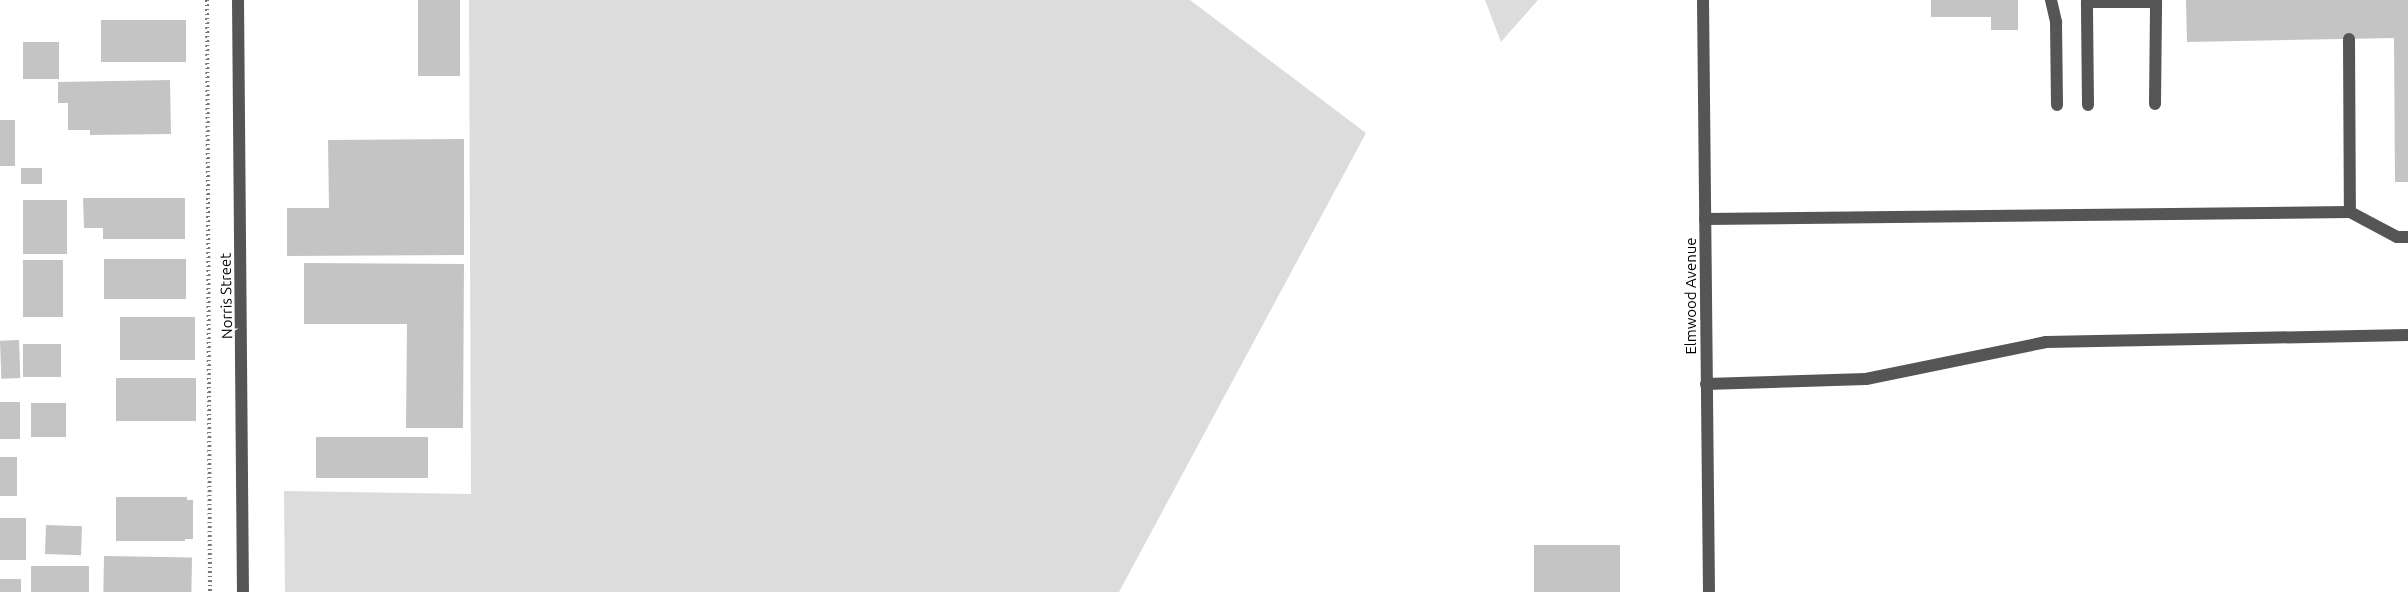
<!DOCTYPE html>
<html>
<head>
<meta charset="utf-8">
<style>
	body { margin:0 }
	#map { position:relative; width:2408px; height:592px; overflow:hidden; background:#fff; font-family:Ubuntu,sans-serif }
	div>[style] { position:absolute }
	.green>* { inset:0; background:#dcdcdc }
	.building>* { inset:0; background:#c4c4c4; transform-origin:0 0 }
	.path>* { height:4px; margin-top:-2px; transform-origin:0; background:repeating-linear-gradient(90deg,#777 0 1.5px,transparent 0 4.5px) }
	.service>* { height:12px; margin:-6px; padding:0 6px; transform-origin:6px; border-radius:6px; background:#555 }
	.minor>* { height:12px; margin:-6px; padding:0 6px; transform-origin:6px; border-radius:6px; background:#555 }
	.tertiary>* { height:12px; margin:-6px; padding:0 6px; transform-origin:6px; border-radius:6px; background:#555 }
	span { translate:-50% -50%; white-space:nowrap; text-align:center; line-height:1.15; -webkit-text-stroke:4.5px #fff; paint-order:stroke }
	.street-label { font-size:15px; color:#000 }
</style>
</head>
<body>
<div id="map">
	<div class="green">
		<i style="clip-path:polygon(469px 0,1190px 0,1366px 133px,1119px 592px,285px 592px,284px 491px,471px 494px)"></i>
		<i style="clip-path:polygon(1485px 0,1538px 0,1501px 42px)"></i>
	</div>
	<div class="building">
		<i style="left:418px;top:0;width:42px;height:76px"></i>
		<i style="clip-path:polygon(1931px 0,2018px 0,2018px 30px,1991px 30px,1991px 17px,1931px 17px)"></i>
		<i style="clip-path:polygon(2186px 0,2408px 0,2408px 182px,2395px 182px,2394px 38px,2187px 42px)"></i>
		<i style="left:101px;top:20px;width:85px;height:42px"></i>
		<i style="left:23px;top:42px;width:36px;height:37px"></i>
		<i style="clip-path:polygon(170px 80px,171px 134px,90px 135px,90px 130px,68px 130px,68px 103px,58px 103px,58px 82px)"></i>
		<i style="left:0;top:120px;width:15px;height:46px"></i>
		<i style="clip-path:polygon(464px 139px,464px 255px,287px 256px,287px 208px,329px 208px,328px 140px)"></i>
		<i style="left:21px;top:168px;width:21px;height:16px"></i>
		<i style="clip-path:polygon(83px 198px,185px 198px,185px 239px,103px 239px,103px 228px,84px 228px)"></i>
		<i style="left:23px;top:200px;width:44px;height:54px"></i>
		<i style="left:104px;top:259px;width:82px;height:40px"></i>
		<i style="left:63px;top:260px;width:57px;height:40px;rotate:90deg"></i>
		<i style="clip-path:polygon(304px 263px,464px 264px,463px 428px,406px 428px,407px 324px,304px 324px)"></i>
		<i style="left:120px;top:317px;width:75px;height:43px"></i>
		<i style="left:19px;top:340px;width:38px;height:19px;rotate:88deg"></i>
		<i style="left:23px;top:344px;width:38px;height:33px"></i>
		<i style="left:116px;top:378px;width:80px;height:43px"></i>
		<i style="left:0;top:402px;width:20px;height:37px"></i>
		<i style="left:66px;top:403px;width:34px;height:35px;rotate:90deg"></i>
		<i style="left:316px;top:437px;width:112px;height:41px"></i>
		<i style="left:0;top:457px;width:17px;height:39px"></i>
		<i style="clip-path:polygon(116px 497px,187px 497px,187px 500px,193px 500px,193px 539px,185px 539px,185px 541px,116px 541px)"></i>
		<i style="left:0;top:518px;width:26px;height:42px"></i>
		<i style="left:46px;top:525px;width:36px;height:29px;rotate:2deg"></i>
		<i style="left:1620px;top:545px;width:47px;height:86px;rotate:90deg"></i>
		<i style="left:104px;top:556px;width:88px;height:36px;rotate:1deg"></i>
		<i style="left:31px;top:566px;width:58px;height:26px"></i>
		<i style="left:0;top:579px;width:21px;height:13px"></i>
	</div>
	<div class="path">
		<i style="left:207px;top:0;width:592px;rotate:89.71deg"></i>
	</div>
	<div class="service">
		<i style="left:2051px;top:0;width:23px;rotate:77deg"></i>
		<i style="left:2056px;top:22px;width:83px;rotate:89.3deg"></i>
		<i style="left:2349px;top:39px;width:173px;rotate:89.7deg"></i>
		<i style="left:2155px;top:104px;width:104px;rotate:-89.4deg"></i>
		<i style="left:2088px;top:105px;width:103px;rotate:-90.6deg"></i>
		<i style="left:2087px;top:2px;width:69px"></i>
		<i style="left:1705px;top:219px;width:645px;rotate:-0.62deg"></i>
		<i style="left:2350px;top:212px;width:53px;rotate:28deg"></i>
		<i style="left:2397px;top:237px;width:11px"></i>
		<i style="left:1706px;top:384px;width:160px;rotate:-1.8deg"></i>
		<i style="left:1866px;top:379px;width:184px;rotate:-11.6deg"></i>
		<i style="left:2046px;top:342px;width:362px;rotate:-1.1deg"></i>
	</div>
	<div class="minor">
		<i style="left:238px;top:0;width:592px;rotate:89.52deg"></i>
	</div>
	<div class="tertiary">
		<i style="left:1703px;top:0;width:592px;rotate:89.42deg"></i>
	</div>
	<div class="street-label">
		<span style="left:226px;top:296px;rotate:-91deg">Norris Street</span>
		<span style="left:1691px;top:296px;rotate:-90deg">Elmwood Avenue</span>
	</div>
</div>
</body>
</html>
